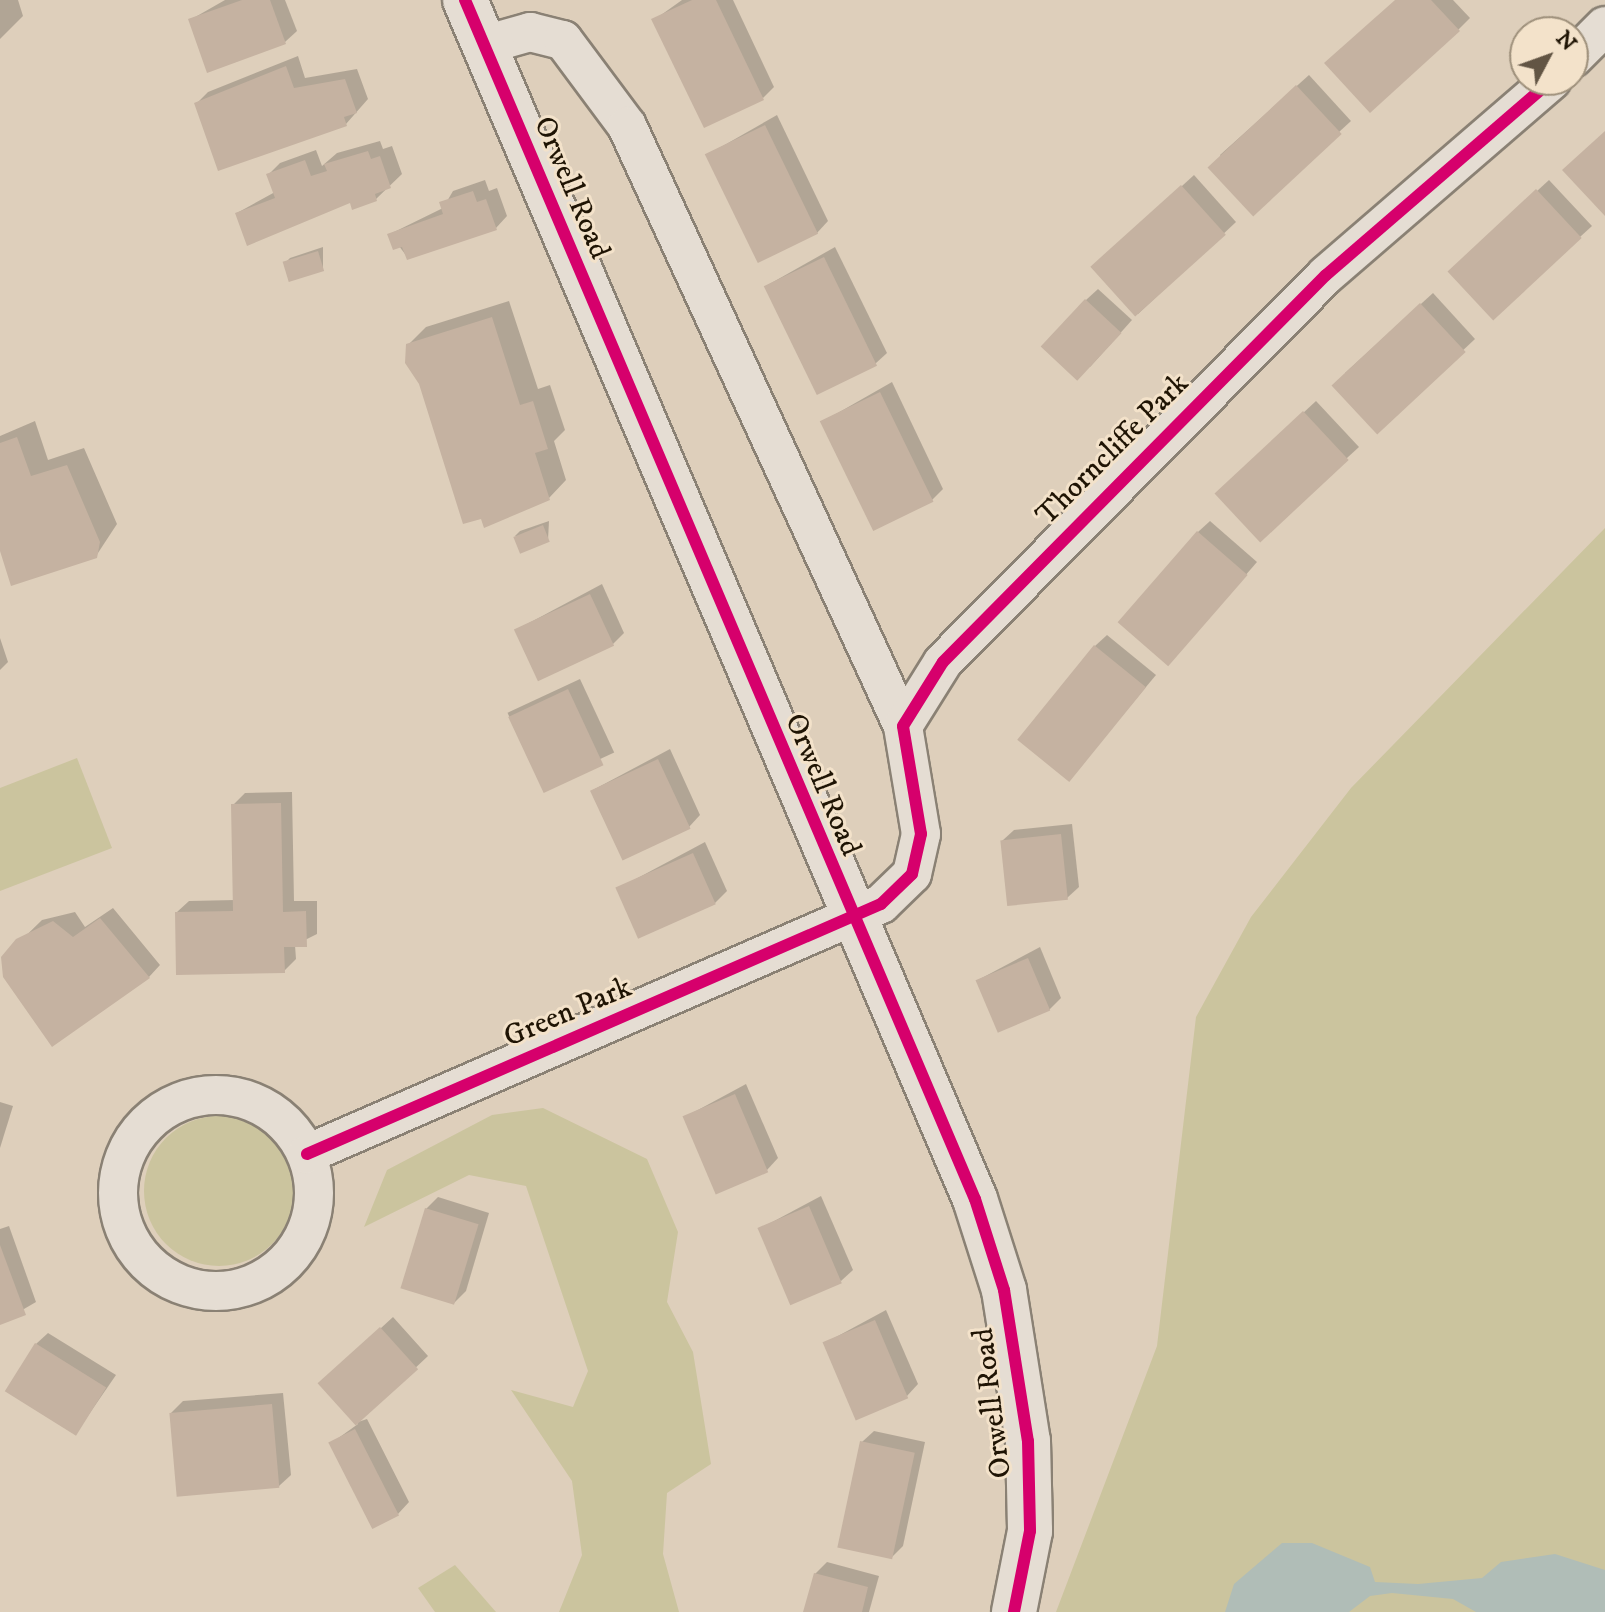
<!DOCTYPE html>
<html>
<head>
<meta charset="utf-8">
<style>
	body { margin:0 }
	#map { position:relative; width:1605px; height:1612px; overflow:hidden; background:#decfbb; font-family:"IM FELL DW Pica",serif }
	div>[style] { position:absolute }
	.green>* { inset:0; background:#cbc49e }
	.round { border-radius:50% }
	.water>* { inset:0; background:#b0bdb7 }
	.shadow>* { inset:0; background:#0003; transform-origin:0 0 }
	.building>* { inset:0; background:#c5b2a1; transform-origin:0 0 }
	.roads { filter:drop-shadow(2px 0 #8a8174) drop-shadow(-2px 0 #8a8174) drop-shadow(0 2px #8a8174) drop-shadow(0 -2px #8a8174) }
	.street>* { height:38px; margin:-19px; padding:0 19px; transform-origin:19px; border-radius:19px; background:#e5ddd3 }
	.street>.ring { margin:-19px; padding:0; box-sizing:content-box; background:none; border:38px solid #e5ddd3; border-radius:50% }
	.secondary>* { height:44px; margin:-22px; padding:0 22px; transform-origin:22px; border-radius:22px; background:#e5ddd3 }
	.cycleway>* { height:12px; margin:-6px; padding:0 6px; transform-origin:6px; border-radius:6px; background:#d6006c }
	span { translate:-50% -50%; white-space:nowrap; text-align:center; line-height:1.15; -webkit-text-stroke:6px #f3e2ca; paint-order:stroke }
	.street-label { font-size:30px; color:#1f1404 }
	.north { position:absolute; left:1509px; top:16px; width:80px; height:80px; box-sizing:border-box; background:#f3e2ca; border:2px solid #9e907b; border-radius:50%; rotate:49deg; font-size:22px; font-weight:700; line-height:32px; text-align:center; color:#1f1404 }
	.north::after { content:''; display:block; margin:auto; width:28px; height:36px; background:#625544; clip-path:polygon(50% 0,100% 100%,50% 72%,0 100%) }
</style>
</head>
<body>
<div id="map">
	<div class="green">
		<i style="clip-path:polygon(1605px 528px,1605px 1612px,1056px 1612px,1157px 1346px,1196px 1017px,1251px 917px,1351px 788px)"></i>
		<i style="clip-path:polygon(77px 758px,112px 848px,0 891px,0 788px)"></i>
		<i style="clip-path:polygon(543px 1108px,647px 1159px,678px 1232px,667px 1302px,693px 1352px,711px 1464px,667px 1493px,663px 1554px,679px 1612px,559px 1612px,582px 1555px,572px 1481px,511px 1390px,573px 1407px,588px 1371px,526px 1186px,469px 1175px,364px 1227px,387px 1170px,492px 1115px)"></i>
		<i class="round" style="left:144px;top:1116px;width:150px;height:150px"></i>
		<i style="clip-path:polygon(455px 1565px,496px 1612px,435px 1612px,418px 1588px)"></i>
	</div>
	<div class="water">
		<i style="clip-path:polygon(1282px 1543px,1312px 1543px,1370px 1567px,1375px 1582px,1418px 1584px,1482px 1578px,1501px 1562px,1555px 1554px,1605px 1570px,1605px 1612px,1476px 1612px,1453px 1599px,1392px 1593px,1370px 1596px,1349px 1612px,1225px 1612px,1234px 1584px)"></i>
	</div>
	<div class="shadow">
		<i style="clip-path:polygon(0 0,18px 0,23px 16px,0 39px)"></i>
		<i style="clip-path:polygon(225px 0,285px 0,297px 31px,285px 42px,190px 20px)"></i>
		<i style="clip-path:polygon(682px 0,733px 0,774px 87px,763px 98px,654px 20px)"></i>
		<i style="clip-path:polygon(1396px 0,1453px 0,1470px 18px,1458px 30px)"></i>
		<i style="clip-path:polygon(298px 56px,305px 78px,357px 69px,368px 99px,346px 124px,197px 103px,208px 92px)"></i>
		<i style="clip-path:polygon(1309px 75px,1351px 121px,1251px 213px,1220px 155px)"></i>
		<i style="clip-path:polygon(777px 115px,828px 221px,817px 233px,707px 155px)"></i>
		<i style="clip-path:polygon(380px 141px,383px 149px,392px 146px,402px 174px,376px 199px,237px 213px,275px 192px,268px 175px,280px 163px,316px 150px,322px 166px,337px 153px)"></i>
		<i style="clip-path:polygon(1194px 175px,1236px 222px,1138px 314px,1112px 250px)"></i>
		<i style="clip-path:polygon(485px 180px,489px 191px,497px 188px,507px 216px,496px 228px,408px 258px,390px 234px,443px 208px,453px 191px)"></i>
		<i style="clip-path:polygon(1549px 180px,1592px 226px,1580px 237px,1462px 260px)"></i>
		<i style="clip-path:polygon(323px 247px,323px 269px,285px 263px,290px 258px)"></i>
		<i style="clip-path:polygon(835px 247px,887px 353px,875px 364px,766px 286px)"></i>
		<i style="clip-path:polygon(1098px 289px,1132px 320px,1090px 367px,1086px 300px)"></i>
		<i style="clip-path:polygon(1433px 293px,1475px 339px,1377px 431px,1345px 373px)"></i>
		<i style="clip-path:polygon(509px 301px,538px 389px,550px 385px,565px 430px,554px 441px,566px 480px,549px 498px,482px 516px,408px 345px,426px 327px)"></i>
		<i style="clip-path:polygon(892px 382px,943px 489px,932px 500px,822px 422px)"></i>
		<i style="clip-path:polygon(1316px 401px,1359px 447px,1347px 458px,1229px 482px)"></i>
		<i style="clip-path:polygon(35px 421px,48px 460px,84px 448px,117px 524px,96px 556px,0 545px,0 436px)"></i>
		<i style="clip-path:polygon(549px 521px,548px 540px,515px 536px,520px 531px)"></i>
		<i style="clip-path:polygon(1210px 521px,1257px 562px,1179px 652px,1198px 532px)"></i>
		<i style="clip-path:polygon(602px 584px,624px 633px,613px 644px,516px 630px)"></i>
		<i style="clip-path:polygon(1107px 635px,1156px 675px,1069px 779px,1095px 646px)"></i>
		<i style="clip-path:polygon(0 638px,8px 662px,0 670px)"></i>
		<i style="left:580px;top:679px;width:81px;height:80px;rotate:65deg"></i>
		<i style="clip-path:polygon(670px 749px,700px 815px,689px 827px,593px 790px)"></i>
		<i style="clip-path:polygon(292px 792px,294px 901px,317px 901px,317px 934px,295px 945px,296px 959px,284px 971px,177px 912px,189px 901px,235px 900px,233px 805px,245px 793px)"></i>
		<i style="clip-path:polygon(1072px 824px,1079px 887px,1067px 898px,1002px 841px,1014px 830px)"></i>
		<i style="clip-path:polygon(705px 842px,727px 891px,715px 903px,619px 888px)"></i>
		<i style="clip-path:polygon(113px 908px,160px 965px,149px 977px,4px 957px,42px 920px,75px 912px,85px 927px)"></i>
		<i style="clip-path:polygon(1040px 947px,1061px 998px,1049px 1010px,978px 980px)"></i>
		<i style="clip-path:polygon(746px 1084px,778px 1158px,767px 1170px,685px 1117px)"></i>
		<i style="clip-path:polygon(0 1102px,13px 1106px,0 1148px)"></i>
		<i style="clip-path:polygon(821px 1196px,853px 1270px,841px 1281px,759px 1229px)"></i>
		<i style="clip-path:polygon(438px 1197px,489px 1213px,466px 1291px,454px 1303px,426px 1209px)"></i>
		<i style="clip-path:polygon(9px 1226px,36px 1302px,0 1323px,0 1229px)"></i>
		<i style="clip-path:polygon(886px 1310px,918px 1384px,907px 1396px,825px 1343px)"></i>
		<i style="clip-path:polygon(393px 1317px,428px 1356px,358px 1422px,367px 1419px,409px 1502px,398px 1514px,330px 1444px,358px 1424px,332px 1373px)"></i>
		<i style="clip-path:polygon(48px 1333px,116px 1375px,76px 1433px,36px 1344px)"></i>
		<i style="clip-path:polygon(283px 1393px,291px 1475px,279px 1486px,171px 1413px,183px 1401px)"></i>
		<i style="clip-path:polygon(874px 1431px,925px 1442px,903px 1546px,892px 1557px,862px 1442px)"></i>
		<i style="clip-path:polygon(827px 1562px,879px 1576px,869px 1612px,805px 1612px,815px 1574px)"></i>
	</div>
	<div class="building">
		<i style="clip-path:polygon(242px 0,270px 0,286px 44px,207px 73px,188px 19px)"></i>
		<i style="clip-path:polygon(692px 0,716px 0,764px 100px,704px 128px,651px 19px)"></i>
		<i style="clip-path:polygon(1395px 0,1431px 0,1460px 31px,1370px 113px,1324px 63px)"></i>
		<i style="clip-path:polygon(286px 66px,294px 88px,345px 79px,357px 113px,344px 117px,347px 126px,218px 171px,194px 103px)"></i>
		<i style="left:1296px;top:85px;width:67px;height:121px;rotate:47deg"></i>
		<i style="left:765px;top:125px;width:121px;height:67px;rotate:64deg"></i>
		<i style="clip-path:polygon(1605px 131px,1605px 216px,1562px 170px)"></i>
		<i style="clip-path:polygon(368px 151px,371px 159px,380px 156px,391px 188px,375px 194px,377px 201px,352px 210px,350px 203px,247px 246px,235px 213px,275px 198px,266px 174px,305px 160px,311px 176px,327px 171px,324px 164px)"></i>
		<i style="left:1181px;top:185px;width:67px;height:122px;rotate:48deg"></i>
		<i style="left:1536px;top:189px;width:67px;height:121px;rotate:47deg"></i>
		<i style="clip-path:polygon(473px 191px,477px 202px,486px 199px,497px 230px,407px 260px,402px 247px,393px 250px,387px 234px,443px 214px,439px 202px)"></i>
		<i style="left:318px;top:251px;width:21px;height:37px;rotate:73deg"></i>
		<i style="left:824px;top:257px;width:121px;height:67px;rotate:64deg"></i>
		<i style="left:1085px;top:299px;width:50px;height:65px;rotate:43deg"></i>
		<i style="left:1420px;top:303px;width:67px;height:121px;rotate:47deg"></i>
		<i style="clip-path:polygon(492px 317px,520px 405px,533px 401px,548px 449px,535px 453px,550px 500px,484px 528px,481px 519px,463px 524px,419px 384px,405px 363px,406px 344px)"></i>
		<i style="left:880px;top:392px;width:122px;height:67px;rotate:64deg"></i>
		<i style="left:1303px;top:411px;width:67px;height:121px;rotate:47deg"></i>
		<i style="clip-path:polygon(17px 437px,31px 476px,67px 465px,100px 542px,97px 558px,11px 586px,0 551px,0 443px)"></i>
		<i style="left:543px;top:525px;width:18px;height:32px;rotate:68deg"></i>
		<i style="left:1197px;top:531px;width:67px;height:121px;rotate:41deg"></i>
		<i style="left:590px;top:594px;width:57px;height:84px;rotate:65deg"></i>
		<i style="left:1094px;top:645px;width:67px;height:122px;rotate:39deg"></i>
		<i style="left:568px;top:689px;width:84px;height:66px;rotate:65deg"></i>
		<i style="left:658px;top:759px;width:77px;height:75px;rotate:65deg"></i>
		<i style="clip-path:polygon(281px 803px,283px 912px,306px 911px,307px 947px,284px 947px,285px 973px,176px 975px,175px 912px,233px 911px,231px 804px)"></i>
		<i style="left:1061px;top:834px;width:66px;height:61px;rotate:84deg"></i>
		<i style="left:693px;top:853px;width:56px;height:85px;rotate:66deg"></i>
		<i style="clip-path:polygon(100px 918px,150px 978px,52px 1047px,3px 977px,1px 957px,16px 939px,53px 921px,73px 937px)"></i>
		<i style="left:1028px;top:958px;width:57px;height:57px;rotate:67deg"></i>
		<i style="left:735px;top:1094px;width:85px;height:57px;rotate:67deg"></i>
		<i style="left:809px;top:1206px;width:84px;height:56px;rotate:67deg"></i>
		<i style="left:425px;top:1208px;width:56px;height:84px;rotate:17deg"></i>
		<i style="clip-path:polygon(0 1245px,26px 1315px,0 1325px)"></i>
		<i style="left:875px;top:1320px;width:85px;height:57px;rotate:67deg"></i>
		<i style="left:380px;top:1327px;width:57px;height:84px;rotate:48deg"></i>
		<i style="left:35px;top:1343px;width:84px;height:57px;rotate:32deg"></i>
		<i style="left:272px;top:1404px;width:84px;height:103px;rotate:85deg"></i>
		<i style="left:355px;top:1429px;width:97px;height:30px;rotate:63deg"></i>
		<i style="left:860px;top:1441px;width:56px;height:109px;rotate:12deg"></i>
		<i style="clip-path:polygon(814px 1573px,868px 1587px,862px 1612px,803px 1612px)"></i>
	</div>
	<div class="roads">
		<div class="street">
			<i style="left:484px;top:45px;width:48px;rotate:-15.8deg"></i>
			<i style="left:530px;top:32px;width:34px;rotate:14deg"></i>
			<i style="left:563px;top:40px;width:107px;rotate:53.3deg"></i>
			<i style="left:627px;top:126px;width:660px;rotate:65.3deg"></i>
			<i style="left:1573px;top:58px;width:45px;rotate:-45deg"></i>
			<i class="ring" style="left:118px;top:1095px;width:158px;height:158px"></i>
			<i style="left:307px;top:1154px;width:626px;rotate:-23.54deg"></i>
			<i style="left:881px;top:904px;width:43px;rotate:-44.1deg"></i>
			<i style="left:912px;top:874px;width:41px;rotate:-77.3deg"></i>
			<i style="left:921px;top:834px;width:109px;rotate:-99.5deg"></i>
			<i style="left:903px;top:726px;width:75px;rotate:-58deg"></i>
			<i style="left:943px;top:662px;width:544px;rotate:-45.3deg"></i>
			<i style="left:1326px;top:275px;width:298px;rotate:-40.8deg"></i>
		</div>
		<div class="secondary">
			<i style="left:465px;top:0;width:1303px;rotate:66.96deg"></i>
			<i style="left:975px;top:1199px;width:96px;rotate:72.3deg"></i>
			<i style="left:1004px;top:1290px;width:153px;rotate:81deg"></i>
			<i style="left:1028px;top:1441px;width:90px;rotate:88.7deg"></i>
			<i style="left:1030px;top:1531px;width:83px;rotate:101.2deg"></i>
		</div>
	</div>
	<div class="cycleway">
		<i style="left:465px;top:0;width:1303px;rotate:66.96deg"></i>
		<i style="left:975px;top:1199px;width:96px;rotate:72.3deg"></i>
		<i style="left:1004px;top:1290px;width:153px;rotate:81deg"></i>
		<i style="left:1028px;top:1441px;width:90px;rotate:88.7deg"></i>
		<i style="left:1030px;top:1531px;width:83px;rotate:101.2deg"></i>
		<i style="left:307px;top:1154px;width:626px;rotate:-23.54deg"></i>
		<i style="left:881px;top:904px;width:43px;rotate:-44.1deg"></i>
		<i style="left:912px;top:874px;width:41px;rotate:-77.3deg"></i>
		<i style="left:921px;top:834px;width:109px;rotate:-99.5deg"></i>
		<i style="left:903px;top:726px;width:75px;rotate:-58deg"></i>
		<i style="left:943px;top:662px;width:544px;rotate:-45.3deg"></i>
		<i style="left:1326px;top:275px;width:298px;rotate:-40.8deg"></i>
	</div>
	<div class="street-label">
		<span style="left:571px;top:188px;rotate:67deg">Orwell Road</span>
		<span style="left:1113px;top:450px;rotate:-45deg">Thorncliffe Park</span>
		<span style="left:822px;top:785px;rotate:67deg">Orwell Road</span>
		<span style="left:568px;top:1013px;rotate:-23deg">Green Park</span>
		<span style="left:993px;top:1403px;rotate:-97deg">Orwell Road</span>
	</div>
	<div class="north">N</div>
</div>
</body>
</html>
